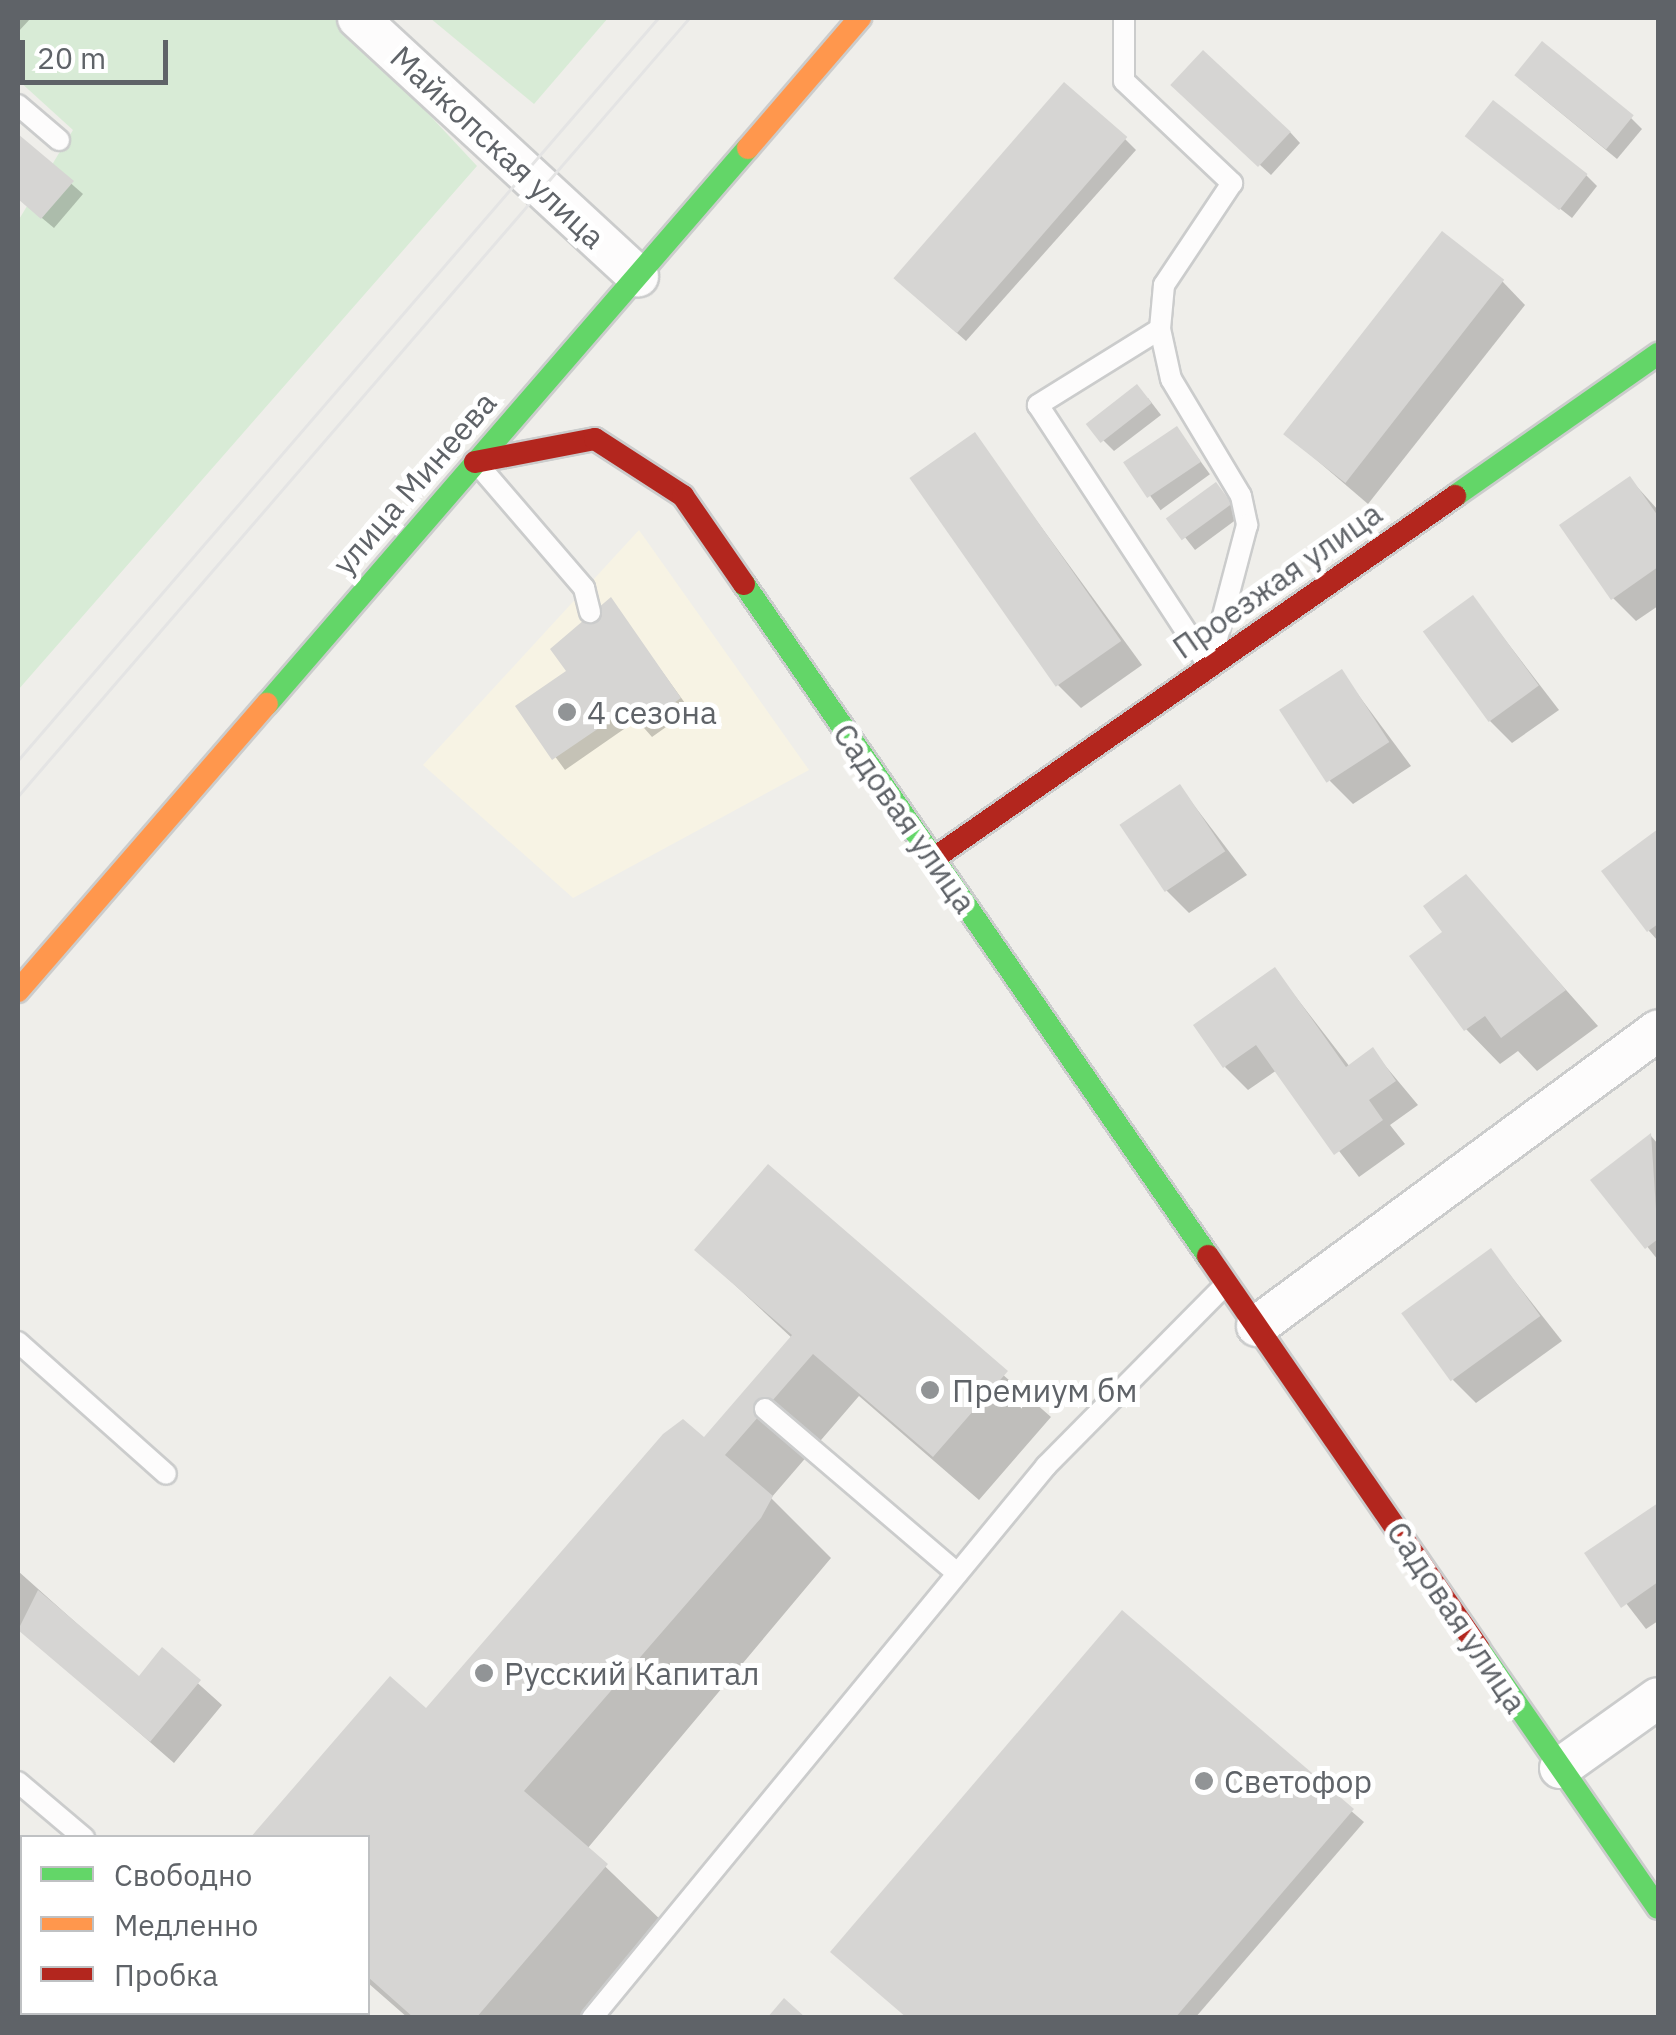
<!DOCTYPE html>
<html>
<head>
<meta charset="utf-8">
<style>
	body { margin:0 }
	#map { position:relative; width:1676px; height:2035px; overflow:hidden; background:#efeeea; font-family:"IBM Plex Sans",sans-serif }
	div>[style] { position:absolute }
	.commercial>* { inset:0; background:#f7f3e4 }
	.green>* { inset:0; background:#d8ebd6 }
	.shadow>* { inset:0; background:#0003; transform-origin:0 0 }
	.building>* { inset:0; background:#d6d5d3; transform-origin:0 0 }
	.roads { filter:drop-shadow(2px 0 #cbcccc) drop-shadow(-2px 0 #cbcccc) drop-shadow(0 2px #cbcccc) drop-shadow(0 -2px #cbcccc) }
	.lane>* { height:20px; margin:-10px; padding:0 10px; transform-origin:10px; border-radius:10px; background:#fdfcfc }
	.street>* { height:40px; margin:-20px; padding:0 20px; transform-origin:20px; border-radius:20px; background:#fdfcfc }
	.fast>* { height:22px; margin:-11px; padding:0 11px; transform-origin:11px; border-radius:11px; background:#63d668 }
	.slow>* { height:22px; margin:-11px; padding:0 11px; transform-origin:11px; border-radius:11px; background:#ff974d }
	.jam>* { height:22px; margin:-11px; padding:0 11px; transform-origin:11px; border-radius:11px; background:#b3261e }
	.tram>* { height:2.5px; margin:-1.25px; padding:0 1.25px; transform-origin:1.25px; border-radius:1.25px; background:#e4e4e4 }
	.dots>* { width:28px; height:28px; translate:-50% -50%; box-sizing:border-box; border:5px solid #fff; border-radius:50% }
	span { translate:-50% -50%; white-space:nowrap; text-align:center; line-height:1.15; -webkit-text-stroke:10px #fff; paint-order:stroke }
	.street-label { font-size:32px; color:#5f6368 }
	.poi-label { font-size:32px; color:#5f6368 }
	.left { translate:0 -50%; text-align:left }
	.frame { position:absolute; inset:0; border:20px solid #5f6368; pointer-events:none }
	.legend { position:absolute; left:20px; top:1835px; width:350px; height:180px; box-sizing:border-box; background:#fff; border:2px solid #bfc1c3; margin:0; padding:12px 18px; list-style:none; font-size:30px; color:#5f6368 }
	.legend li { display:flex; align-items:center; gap:20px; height:50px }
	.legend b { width:50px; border:2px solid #bfc1c3 }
	.scale { position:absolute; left:20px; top:40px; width:148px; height:45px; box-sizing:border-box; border:5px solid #5f6368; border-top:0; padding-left:12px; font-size:30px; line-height:35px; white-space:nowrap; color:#5f6368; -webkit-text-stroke:8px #fff; paint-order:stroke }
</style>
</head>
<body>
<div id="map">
	<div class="commercial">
		<i style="clip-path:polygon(639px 530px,809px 770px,573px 898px,423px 765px)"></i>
	</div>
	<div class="green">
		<i style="clip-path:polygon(18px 18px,339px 18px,477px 166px,18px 690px,18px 221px,73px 130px,18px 80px)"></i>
		<i style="clip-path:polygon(430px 18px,608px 18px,534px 104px)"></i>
	</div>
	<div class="shadow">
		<i style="clip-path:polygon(18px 18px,31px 18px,18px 32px)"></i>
		<i style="clip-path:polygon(1528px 86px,1631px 118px,1642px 129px,1617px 159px)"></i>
		<i style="clip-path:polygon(1185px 96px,1290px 132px,1300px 143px,1271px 175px)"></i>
		<i style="clip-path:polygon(1468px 136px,1586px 175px,1597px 186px,1572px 218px)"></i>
		<i style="clip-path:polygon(18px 137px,83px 194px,54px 228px,18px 198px)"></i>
		<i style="clip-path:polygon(1125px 139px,1136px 150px,966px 341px,905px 287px)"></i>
		<i style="clip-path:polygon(1502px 281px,1525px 305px,1368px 504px,1285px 433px)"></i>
		<i style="clip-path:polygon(1148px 398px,1161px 415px,1114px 451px,1103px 440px)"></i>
		<i style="left:1177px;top:429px;width:56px;height:61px;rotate:54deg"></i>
		<i style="clip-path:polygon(974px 435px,1142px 665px,1081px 708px,1058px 685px)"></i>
		<i style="clip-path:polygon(1630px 479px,1658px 510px,1658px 606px,1636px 621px,1613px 598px)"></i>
		<i style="clip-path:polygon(1226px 497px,1241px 516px,1195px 550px,1170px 518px)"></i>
		<i style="clip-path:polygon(1473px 598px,1559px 710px,1512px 743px,1489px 720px)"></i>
		<i style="clip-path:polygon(611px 601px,690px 710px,652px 737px,637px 720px,565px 770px,518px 706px,569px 672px)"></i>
		<i style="clip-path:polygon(1342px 673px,1411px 766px,1353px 804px,1330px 781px)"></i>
		<i style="clip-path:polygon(1180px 787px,1247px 875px,1189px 913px,1166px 890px)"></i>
		<i style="clip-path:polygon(1657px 833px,1658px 835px,1658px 941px,1649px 931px)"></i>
		<i style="clip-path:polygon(1466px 877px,1598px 1026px,1537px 1071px,1518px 1051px,1500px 1064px,1466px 1029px,1445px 933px)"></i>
		<i style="clip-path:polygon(1275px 970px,1350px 1067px,1373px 1051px,1418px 1105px,1390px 1125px,1405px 1144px,1359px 1177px,1277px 1070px,1248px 1090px,1225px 1067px)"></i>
		<i style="clip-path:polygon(1651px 1136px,1658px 1144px,1658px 1260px,1594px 1180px)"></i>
		<i style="clip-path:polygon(768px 1168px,1051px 1417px,979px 1500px,859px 1396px,771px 1498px,831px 1558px,587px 1849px,667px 1926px,588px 2018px,408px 2018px,368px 1983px,368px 1838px,427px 1711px,713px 1448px,793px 1339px,697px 1250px)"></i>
		<i style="clip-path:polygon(1491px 1251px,1562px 1341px,1476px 1403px,1453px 1380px)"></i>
		<i style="clip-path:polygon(1658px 1506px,1658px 1621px,1646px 1629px,1588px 1554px)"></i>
		<i style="clip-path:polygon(18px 1571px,139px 1679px,162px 1651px,222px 1705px,174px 1763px,18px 1627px)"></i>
		<i style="clip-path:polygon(1122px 1614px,1364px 1822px,1195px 2018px,908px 2018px)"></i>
		<i style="clip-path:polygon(18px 1857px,22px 2012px,174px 2018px,18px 2018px)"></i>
	</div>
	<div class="building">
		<i style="left:1542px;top:41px;width:118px;height:44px;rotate:39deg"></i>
		<i style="left:1203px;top:50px;width:120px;height:48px;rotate:43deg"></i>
		<i style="left:1064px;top:82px;width:84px;height:260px;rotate:41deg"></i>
		<i style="left:1493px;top:100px;width:120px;height:46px;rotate:38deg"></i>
		<i style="clip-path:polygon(18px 134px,74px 181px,41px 219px,18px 199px)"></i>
		<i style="left:1442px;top:231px;width:79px;height:258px;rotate:38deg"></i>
		<i style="left:1137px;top:384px;width:24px;height:65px;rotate:52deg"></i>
		<i style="left:1177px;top:426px;width:43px;height:65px;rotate:56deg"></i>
		<i style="left:975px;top:432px;width:255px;height:80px;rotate:55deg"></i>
		<i style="clip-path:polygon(1630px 476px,1658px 516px,1658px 567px,1611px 600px,1559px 525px)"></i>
		<i style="left:1216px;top:482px;width:27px;height:62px;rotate:54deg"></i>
		<i style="left:1473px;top:595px;width:112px;height:62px;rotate:54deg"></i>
		<i style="clip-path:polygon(611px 597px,681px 698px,639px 727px,627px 709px,552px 760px,515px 706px,566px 671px,550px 649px)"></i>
		<i style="left:1342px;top:669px;width:87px;height:75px;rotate:57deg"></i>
		<i style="left:1180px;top:784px;width:81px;height:73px;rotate:56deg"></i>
		<i style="clip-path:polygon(1658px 829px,1658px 924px,1647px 932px,1601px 871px)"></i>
		<i style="clip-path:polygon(1466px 874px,1566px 990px,1501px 1038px,1485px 1016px,1464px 1031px,1409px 956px,1442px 932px,1423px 906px)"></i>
		<i style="clip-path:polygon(1275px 967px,1346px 1067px,1373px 1047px,1396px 1081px,1369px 1100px,1383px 1120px,1334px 1155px,1256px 1045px,1223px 1068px,1193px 1025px)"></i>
		<i style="clip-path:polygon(1651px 1133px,1658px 1239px,1645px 1249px,1590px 1180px)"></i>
		<i style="clip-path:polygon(768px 1164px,1008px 1371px,933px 1457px,813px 1354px,725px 1455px,773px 1496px,761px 1518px,524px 1791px,608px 1864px,476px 2018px,414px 2018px,368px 1977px,368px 1838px,250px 1838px,390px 1676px,426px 1708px,663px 1434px,683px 1419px,704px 1437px,792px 1335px,694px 1250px)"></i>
		<i style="left:1491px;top:1248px;width:84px;height:111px;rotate:54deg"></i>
		<i style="clip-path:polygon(1658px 1503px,1658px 1582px,1621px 1608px,1584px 1553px)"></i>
		<i style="clip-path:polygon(38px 1590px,139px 1676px,162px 1647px,201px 1680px,150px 1742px,18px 1630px)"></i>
		<i style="clip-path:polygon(1122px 1610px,1354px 1809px,1175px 2018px,907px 2018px,830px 1952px)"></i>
		<i style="clip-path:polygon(18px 1854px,22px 2012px,176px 2018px,18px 2018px)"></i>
		<i style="clip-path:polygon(784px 1998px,806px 2018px,767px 2018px)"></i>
	</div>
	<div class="roads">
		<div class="lane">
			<i style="left:1124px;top:18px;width:63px;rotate:90deg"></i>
			<i style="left:1124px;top:81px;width:149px;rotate:43.4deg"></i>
			<i style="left:1232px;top:183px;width:123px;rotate:123.7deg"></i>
			<i style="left:1164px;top:285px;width:44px;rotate:95.2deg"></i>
			<i style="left:1160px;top:329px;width:51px;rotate:77.6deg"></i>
			<i style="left:1171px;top:379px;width:136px;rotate:59.1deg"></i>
			<i style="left:1241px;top:496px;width:30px;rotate:78deg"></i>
			<i style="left:1247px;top:525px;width:129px;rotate:104.8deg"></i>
			<i style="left:18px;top:105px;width:54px;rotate:40.5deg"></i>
			<i style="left:1160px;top:329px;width:144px;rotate:148.1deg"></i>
			<i style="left:1038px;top:405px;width:311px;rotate:56.8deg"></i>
			<i style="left:480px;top:467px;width:160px;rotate:49.3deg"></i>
			<i style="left:584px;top:588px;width:25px;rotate:76deg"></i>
			<i style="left:18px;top:1342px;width:198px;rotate:41.7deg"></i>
			<i style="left:765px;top:1409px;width:253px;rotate:40.5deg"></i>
			<i style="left:18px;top:1782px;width:87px;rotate:40.3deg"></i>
			<i style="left:293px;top:2012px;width:8px;rotate:45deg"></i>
			<i style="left:592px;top:2018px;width:715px;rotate:-50.56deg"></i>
			<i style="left:1046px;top:1466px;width:252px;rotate:-45.3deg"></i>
		</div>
		<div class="street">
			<i style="left:358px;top:18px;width:381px;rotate:42.7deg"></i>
			<i style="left:1257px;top:1326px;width:498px;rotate:-36.4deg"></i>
			<i style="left:1560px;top:1768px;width:120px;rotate:-35.5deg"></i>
		</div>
		<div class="fast">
			<i style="left:1455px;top:496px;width:248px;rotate:-35deg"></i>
			<i style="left:744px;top:584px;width:817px;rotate:55.38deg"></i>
			<i style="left:267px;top:704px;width:735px;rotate:-49.14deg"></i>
			<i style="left:1478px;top:1648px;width:316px;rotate:55.3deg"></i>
		</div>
		<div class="slow">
			<i style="left:748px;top:148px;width:172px;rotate:-49.3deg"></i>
			<i style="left:18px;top:991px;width:380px;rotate:-49.1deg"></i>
		</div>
		<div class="jam">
			<i style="left:475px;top:462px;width:122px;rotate:-10.9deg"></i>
			<i style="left:595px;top:439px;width:105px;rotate:32.9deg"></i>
			<i style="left:683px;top:496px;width:107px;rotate:55.3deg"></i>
			<i style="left:933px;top:859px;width:636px;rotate:-34.81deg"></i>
			<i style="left:1208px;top:1256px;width:476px;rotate:55.4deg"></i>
		</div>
	</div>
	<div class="tram">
		<i style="left:18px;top:760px;width:980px;rotate:-49.22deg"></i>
		<i style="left:18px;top:796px;width:1027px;rotate:-49.22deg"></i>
	</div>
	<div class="dots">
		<i style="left:567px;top:712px;background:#919496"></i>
		<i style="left:930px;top:1390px;background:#919496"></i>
		<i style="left:484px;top:1673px;background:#919496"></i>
		<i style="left:1204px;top:1781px;background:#919496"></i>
	</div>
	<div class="street-label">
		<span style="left:498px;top:147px;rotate:43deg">Майкопская улица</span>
		<span style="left:414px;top:483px;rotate:-49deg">улица Минеева</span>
		<span style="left:1277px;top:580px;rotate:-35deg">Проезжая улица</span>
		<span style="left:905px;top:818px;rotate:55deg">Садовая улица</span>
		<span style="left:1457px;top:1617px;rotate:56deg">Садовая улица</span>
	</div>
	<div class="poi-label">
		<span class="left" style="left:587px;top:712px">4 сезона</span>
		<span class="left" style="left:952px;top:1390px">Премиум бм</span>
		<span class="left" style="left:504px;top:1673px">Русский Капитал</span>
		<span class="left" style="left:1224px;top:1781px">Светофор</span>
	</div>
	<div class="frame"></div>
	<ul class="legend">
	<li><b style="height:12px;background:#63d668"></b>Свободно</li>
	<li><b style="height:12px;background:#ff974d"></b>Медленно</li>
	<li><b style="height:12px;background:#b3261e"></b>Пробка</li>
	</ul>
	<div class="scale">20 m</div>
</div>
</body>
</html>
